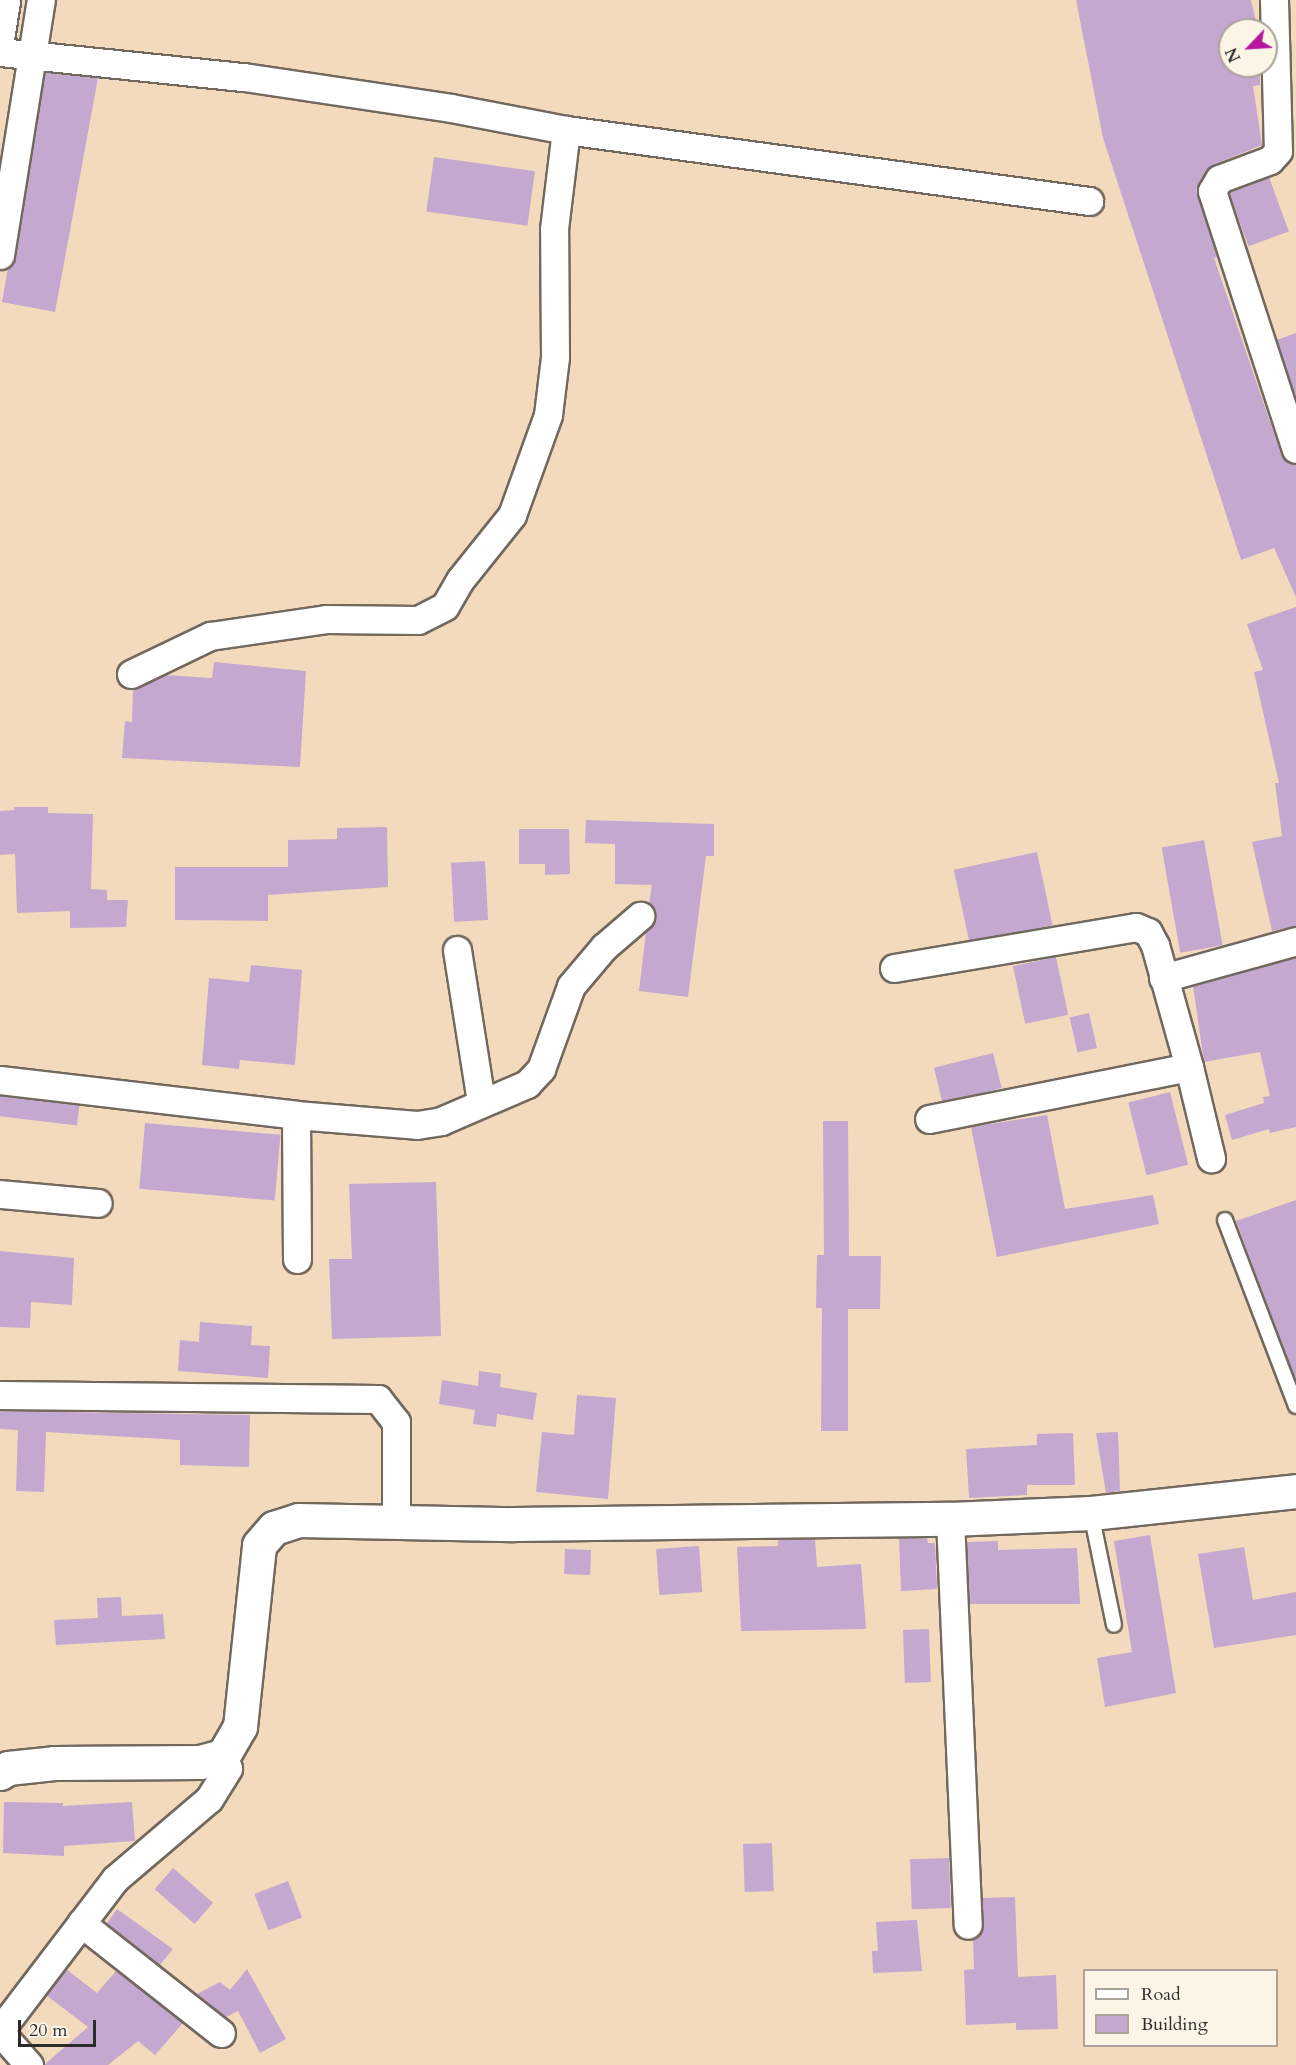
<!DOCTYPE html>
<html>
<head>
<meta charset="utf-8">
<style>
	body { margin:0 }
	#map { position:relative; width:1296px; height:2065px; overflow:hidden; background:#f4dabd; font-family:Cardo,serif }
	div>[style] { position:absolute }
	.building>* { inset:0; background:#c4a8d0; transform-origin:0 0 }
	.roads { filter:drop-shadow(2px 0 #71685e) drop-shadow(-2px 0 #71685e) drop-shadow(0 2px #71685e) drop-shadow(0 -2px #71685e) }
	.service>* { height:14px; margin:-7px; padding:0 7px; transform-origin:7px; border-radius:7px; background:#fff }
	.minor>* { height:27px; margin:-13.5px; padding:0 13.5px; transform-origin:13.5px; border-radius:13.5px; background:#fff }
	.tertiary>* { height:33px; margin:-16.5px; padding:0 16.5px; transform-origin:16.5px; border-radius:16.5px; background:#fff }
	span { translate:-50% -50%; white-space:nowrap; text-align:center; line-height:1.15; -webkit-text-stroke:5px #fcf5e5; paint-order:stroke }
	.legend { position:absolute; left:1083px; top:1969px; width:195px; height:78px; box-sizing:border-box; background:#fcf5e5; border:2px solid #a8a49b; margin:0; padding:8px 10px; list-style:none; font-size:18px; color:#2b2b2b }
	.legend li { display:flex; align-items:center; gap:12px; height:30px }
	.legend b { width:30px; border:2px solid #a8a49b }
	.north { position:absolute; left:1218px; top:18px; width:60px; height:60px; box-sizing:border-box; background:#fcf5e5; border:2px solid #a8a49b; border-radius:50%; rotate:245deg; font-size:16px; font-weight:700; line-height:24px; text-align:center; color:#2b2b2b }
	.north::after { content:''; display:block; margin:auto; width:21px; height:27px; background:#b5179e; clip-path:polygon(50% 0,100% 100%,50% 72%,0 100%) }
	.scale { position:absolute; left:18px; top:2020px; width:78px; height:27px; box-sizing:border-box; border:3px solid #2b2b2b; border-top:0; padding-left:8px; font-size:18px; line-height:21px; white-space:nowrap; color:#2b2b2b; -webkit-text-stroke:4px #fcf5e5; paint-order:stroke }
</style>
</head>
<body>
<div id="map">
	<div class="building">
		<i style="clip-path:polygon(1076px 0,1251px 0,1258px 30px,1230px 30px,1230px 66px,1260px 66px,1260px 85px,1253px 86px,1262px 145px,1213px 165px,1196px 190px,1217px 257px,1214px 258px,1281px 454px,1286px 461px,1296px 464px,1296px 597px,1274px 548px,1241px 560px,1103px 138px)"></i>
		<i style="clip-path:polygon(45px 72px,98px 78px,55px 312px,2px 302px,8px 268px,16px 258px)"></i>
		<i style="left:434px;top:157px;width:102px;height:55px;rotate:8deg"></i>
		<i style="left:1269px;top:177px;width:58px;height:43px;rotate:70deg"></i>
		<i style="clip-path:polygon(1296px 333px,1296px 398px,1277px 340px)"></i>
		<i style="clip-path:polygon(1296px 607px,1296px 926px,1272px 931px,1252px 842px,1282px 836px,1275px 783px,1279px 783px,1254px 672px,1263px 670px,1247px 624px)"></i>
		<i style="clip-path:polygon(214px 662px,306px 671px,300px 767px,122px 758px,125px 721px,132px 722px,133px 689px,165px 675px,212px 678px)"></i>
		<i style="clip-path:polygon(14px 807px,48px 807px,48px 813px,93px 814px,91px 889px,107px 890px,107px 900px,128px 900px,126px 927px,70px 928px,70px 911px,17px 913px,15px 854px,0 855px,0 811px,14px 810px)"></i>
		<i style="clip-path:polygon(586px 820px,714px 824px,714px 856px,706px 856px,688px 997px,639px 991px,646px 932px,655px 921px,649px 904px,652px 885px,615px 884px,615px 844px,585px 843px)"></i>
		<i style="clip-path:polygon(387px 827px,388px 887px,268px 895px,268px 921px,175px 920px,175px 867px,288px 867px,288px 840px,337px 839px,337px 828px)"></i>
		<i style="clip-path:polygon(519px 829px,569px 829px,570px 874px,545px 875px,545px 864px,519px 864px)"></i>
		<i style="left:1204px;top:840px;width:107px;height:43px;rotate:80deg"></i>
		<i style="left:1037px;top:852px;width:75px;height:85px;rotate:78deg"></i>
		<i style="left:485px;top:861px;width:59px;height:34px;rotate:87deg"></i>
		<i style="left:1056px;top:957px;width:59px;height:44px;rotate:78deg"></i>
		<i style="clip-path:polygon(1296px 957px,1296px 1127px,1270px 1133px,1269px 1129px,1232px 1140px,1225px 1115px,1264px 1103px,1263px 1097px,1270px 1096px,1260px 1052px,1204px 1062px,1193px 986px)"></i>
		<i style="clip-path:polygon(251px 965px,302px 970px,295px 1065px,240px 1060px,239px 1069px,202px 1065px,209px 978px,249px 982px)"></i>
		<i style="left:1089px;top:1013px;width:36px;height:20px;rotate:77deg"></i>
		<i style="left:993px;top:1053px;width:36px;height:61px;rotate:76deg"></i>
		<i style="left:1170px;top:1092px;width:75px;height:43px;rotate:76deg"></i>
		<i style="left:0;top:1096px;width:80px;height:20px;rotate:7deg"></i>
		<i style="clip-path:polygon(1047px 1115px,1065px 1209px,1153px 1195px,1159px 1224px,997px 1257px,971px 1127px)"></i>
		<i style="clip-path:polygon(823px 1121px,848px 1121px,849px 1256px,881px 1256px,880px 1309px,848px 1309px,848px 1431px,821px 1431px,822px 1308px,816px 1308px,817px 1255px,824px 1255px)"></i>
		<i style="left:145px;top:1123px;width:136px;height:66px;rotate:5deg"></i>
		<i style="clip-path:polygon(436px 1182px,441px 1336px,332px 1339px,329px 1259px,352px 1259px,349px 1184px)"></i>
		<i style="clip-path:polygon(1296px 1200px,1296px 1381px,1236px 1221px)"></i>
		<i style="clip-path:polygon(0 1251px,74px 1258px,72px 1305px,31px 1302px,30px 1328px,0 1327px)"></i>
		<i style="clip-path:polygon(200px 1322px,252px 1326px,251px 1345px,270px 1346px,268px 1378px,178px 1371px,180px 1340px,199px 1342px)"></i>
		<i style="clip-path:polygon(479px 1371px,501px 1374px,500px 1387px,537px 1393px,533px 1420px,497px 1414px,496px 1427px,473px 1424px,475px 1410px,439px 1404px,442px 1380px,478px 1386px)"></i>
		<i style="clip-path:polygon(577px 1395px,616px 1398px,608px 1499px,536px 1492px,542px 1432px,574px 1435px)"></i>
		<i style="clip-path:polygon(0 1411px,250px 1415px,249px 1467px,180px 1465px,180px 1440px,46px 1432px,44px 1492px,16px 1491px,18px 1430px,0 1429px)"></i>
		<i style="clip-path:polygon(1118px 1432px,1120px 1491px,1106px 1493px,1096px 1433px)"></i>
		<i style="clip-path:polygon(1073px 1433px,1075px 1485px,1027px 1485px,1027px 1495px,969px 1498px,966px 1449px,1037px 1445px,1037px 1434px)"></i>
		<i style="clip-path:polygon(1150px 1535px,1176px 1693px,1105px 1707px,1097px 1658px,1132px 1652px,1114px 1541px)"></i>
		<i style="clip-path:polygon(899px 1538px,927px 1538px,928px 1543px,935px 1543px,937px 1589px,901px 1591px)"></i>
		<i style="clip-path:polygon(815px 1539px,817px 1567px,861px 1564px,866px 1629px,741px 1631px,737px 1547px,778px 1546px,778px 1540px)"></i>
		<i style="clip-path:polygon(998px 1541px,998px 1550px,1077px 1548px,1080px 1604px,970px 1604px,967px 1542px)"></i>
		<i style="left:699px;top:1546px;width:46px;height:43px;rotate:86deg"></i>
		<i style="clip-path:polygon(1244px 1547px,1253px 1600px,1296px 1592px,1296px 1635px,1214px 1648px,1198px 1554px)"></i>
		<i style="left:565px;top:1549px;width:26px;height:25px;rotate:2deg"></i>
		<i style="clip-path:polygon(121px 1597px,122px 1616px,163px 1614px,165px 1639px,56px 1645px,54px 1620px,98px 1618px,97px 1598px)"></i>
		<i style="left:929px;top:1629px;width:53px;height:26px;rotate:88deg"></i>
		<i style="clip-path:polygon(4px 1802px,63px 1803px,63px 1806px,132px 1802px,135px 1841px,64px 1846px,64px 1856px,3px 1853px)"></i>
		<i style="left:772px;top:1843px;width:48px;height:29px;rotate:88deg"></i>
		<i style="left:949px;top:1858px;width:50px;height:39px;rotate:88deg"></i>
		<i style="left:173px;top:1868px;width:53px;height:28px;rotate:41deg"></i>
		<i style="left:288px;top:1881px;width:39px;height:36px;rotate:69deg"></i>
		<i style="clip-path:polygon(1015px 1897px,1018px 1977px,1056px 1975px,1058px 2029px,1016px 2030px,1016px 2023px,966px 2025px,964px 1970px,974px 1969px,973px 1939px,982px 1932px,983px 1898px)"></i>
		<i style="clip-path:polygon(117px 1909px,173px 1949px,160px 1965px,107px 1923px)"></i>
		<i style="clip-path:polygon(917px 1920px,922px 1971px,873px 1973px,872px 1951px,878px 1951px,876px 1922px)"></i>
		<i style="clip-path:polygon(66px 1969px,97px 1993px,116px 1971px,183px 2023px,155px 2055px,138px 2041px,108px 2065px,44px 2065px,88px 2027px,46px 1995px)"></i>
		<i style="clip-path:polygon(247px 1969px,286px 2039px,260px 2053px,238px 2011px,226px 2017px,197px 1994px,220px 1982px,230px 1990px)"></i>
	</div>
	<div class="roads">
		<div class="service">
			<i style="left:1225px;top:1220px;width:199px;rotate:69.1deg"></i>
			<i style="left:1091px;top:1513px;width:114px;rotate:78.4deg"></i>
		</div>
		<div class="minor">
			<i style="left:1274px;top:0;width:151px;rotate:88.5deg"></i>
			<i style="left:1278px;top:151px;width:12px;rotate:132deg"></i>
			<i style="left:1270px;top:160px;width:54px;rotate:159.6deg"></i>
			<i style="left:1219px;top:179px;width:14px;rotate:120deg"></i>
			<i style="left:1212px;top:191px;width:271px;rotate:72deg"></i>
			<i style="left:0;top:39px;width:39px;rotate:-81deg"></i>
			<i style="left:0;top:52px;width:245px;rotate:5.9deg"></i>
			<i style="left:244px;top:77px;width:209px;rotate:8.5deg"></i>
			<i style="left:451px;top:108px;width:117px;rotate:10.8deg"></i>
			<i style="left:566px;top:130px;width:528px;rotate:7.73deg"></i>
			<i style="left:0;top:255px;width:258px;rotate:-80.9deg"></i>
			<i style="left:131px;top:674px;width:88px;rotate:-25.7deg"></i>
			<i style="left:210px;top:636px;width:117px;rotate:-8.3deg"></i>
			<i style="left:326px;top:619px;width:92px;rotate:0.6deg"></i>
			<i style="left:418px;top:620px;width:30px;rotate:-27deg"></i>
			<i style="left:445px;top:606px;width:30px;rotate:-60deg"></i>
			<i style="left:460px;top:580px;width:83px;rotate:-51.3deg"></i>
			<i style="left:512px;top:515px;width:106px;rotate:-70.2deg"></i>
			<i style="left:548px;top:415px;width:58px;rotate:-83.1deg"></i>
			<i style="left:555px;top:357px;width:128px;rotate:-90.4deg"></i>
			<i style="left:554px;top:229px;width:100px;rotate:-83.1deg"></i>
			<i style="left:457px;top:950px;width:154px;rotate:81deg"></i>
			<i style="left:894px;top:968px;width:245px;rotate:-9.6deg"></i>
			<i style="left:1136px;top:927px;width:13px;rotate:23deg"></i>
			<i style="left:1148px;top:932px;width:15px;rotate:62deg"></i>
			<i style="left:1155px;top:945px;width:127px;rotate:74.4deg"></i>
			<i style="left:1189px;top:1067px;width:265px;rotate:168.7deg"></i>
			<i style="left:1163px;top:978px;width:138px;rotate:-15.5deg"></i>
			<i style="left:1189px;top:1067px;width:94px;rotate:76.4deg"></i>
			<i style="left:0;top:1080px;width:298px;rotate:6.7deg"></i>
			<i style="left:296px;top:1115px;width:121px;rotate:4.7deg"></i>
			<i style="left:417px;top:1125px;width:24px;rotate:-9deg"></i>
			<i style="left:441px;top:1121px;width:94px;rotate:-23.3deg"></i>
			<i style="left:527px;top:1084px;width:21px;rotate:-47deg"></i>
			<i style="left:541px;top:1069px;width:88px;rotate:-70.1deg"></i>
			<i style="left:571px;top:986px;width:51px;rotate:-49.8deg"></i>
			<i style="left:604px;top:947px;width:48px;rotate:-40.7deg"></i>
			<i style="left:296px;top:1115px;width:144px;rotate:89.6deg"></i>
			<i style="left:0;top:1194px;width:98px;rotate:5.2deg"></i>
			<i style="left:0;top:1395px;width:378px;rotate:0.6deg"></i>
			<i style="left:378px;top:1399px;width:29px;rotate:52deg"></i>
			<i style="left:396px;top:1422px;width:100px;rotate:90deg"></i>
			<i style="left:950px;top:1519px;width:406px;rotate:87.5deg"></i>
			<i style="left:81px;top:1923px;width:178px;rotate:38.2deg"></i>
			<i style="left:0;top:2030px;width:190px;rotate:-52.7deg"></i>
			<i style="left:115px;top:1879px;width:123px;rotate:-40.4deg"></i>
			<i style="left:209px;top:1799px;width:36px;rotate:-58deg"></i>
			<i style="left:228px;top:1768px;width:13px;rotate:-113deg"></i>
			<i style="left:0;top:2032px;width:44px;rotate:48.7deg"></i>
		</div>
		<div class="tertiary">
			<i style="left:0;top:1773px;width:9px;rotate:-32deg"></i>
			<i style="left:8px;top:1768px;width:46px;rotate:-6.2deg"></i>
			<i style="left:54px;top:1763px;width:146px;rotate:-0.4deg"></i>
			<i style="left:200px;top:1762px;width:24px;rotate:-15deg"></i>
			<i style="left:223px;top:1756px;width:34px;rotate:-60deg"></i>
			<i style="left:240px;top:1727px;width:183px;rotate:-84deg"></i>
			<i style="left:259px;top:1545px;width:23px;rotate:-49deg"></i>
			<i style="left:274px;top:1528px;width:25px;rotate:-18deg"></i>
			<i style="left:298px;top:1520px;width:216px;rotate:1.1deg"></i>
			<i style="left:514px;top:1524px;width:436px;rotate:-0.7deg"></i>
			<i style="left:950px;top:1519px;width:141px;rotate:-2.4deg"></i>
			<i style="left:1091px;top:1513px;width:206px;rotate:-6.1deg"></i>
		</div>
	</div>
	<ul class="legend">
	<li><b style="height:8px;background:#fff"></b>Road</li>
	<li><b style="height:16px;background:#c4a8d0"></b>Building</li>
	</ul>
	<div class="north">N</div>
	<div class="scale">20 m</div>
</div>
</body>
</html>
